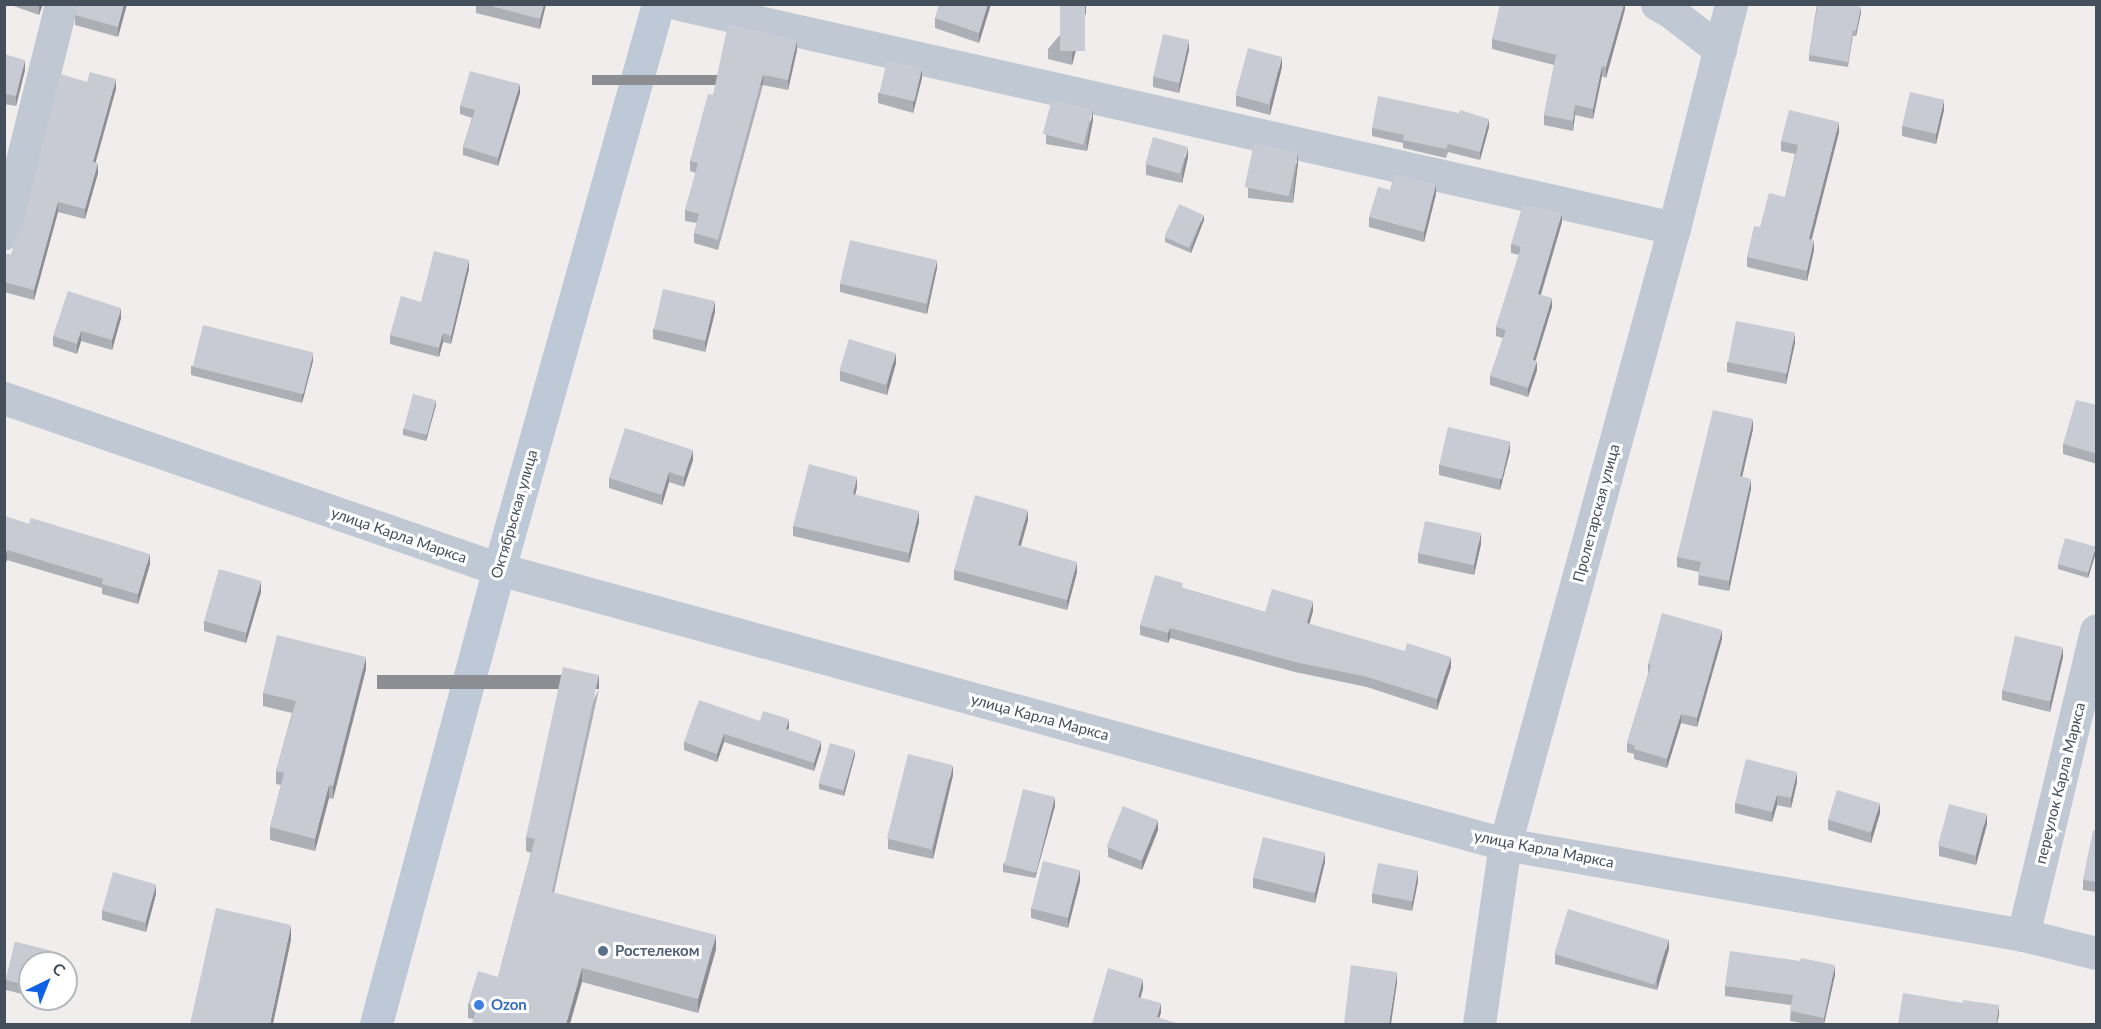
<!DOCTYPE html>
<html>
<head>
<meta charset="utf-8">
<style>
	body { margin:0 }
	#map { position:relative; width:2101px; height:1029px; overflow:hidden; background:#f0edec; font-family:Lato,sans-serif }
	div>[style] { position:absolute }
	.street>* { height:33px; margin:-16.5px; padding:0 16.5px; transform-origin:16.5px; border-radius:16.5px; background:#bfc8d3 }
	.secondary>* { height:33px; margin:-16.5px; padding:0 16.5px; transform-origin:16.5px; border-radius:16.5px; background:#bec9d7 }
	.wall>* { inset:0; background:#acafb5 }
	.shaded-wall>* { inset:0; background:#8c8e94; transform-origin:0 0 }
	.building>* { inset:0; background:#c8cbd3; transform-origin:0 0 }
	.dots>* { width:16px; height:16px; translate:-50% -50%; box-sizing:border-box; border:3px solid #fff; border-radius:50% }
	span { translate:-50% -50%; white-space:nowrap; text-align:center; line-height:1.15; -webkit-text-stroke:6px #fff; paint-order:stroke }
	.street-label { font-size:15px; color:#444f5b }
	.service-label { font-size:15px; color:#4e5e75; font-weight:700 }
	.left { translate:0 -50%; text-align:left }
	.shop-label { font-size:15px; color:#366cbe; font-weight:700 }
	.frame { position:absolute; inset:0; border:6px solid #444f5b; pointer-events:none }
	.north { position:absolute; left:18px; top:951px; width:60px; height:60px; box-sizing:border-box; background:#fff; border:2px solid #b4b9bd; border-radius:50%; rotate:43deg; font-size:16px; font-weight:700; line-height:24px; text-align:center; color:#444f5b }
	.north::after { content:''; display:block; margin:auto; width:21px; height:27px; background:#1161e5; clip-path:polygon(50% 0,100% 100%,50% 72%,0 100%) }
</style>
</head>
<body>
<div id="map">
	<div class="street">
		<i style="left:679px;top:4px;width:1020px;rotate:12.69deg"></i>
		<i style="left:1657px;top:4px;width:16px;rotate:30deg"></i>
		<i style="left:1671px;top:12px;width:62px;rotate:37.8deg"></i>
		<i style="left:4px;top:233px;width:236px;rotate:-76deg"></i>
		<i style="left:4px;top:398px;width:524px;rotate:19.06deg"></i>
		<i style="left:499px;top:569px;width:1043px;rotate:15.29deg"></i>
		<i style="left:1505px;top:844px;width:526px;rotate:9.96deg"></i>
		<i style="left:2023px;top:935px;width:75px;rotate:13.9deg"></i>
		<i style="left:2023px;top:935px;width:313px;rotate:-76.5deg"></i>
		<i style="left:1479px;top:1024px;width:182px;rotate:-81.8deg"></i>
		<i style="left:1505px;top:844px;width:639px;rotate:-74.66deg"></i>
		<i style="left:1674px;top:228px;width:231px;rotate:-75.7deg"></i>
	</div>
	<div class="secondary">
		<i style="left:376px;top:1024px;width:471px;rotate:-74.9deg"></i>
		<i style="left:499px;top:569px;width:587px;rotate:-74.28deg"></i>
	</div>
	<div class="wall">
		<i style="clip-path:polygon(8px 4px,43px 4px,39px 15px)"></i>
		<i style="clip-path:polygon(77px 4px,127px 4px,118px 37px,75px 25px,75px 15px)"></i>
		<i style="clip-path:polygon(476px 4px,546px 4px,540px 29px,476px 13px)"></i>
		<i style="clip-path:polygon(991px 4px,979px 43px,935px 28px,935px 18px)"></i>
		<i style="clip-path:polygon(1086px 4px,1086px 12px,1072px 65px,1048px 59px,1048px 49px)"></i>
		<i style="clip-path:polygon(1625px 4px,1625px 9px,1606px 78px,1602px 76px,1593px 119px,1575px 115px,1573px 131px,1544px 125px,1544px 115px,1554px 65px,1492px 49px,1492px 39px)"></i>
		<i style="clip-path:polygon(1817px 4px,1853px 4px,1853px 6px,1861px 12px,1856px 36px,1853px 36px,1848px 67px,1809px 61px,1809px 55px)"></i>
		<i style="clip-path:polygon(797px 50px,788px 90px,763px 85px,718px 250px,694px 243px,694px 233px,697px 223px,685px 221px,685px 210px,696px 173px,690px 171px,690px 161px,713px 95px)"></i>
		<i style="clip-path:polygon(1189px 50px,1179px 93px,1153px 87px,1153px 77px)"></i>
		<i style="clip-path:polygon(4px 54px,25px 70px,16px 106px,4px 104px)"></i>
		<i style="clip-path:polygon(1282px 67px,1270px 115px,1236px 106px,1236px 96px)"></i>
		<i style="clip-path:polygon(922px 78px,913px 113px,878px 103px,878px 93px)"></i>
		<i style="clip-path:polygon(87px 82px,116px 89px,95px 162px,98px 173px,85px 219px,58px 212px,34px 300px,4px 292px,4px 253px,11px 255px)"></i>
		<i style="clip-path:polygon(520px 93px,498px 166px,463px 155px,463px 147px,472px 118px,460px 114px,460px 106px)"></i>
		<i style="clip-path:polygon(1944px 110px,1936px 144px,1902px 136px,1902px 126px)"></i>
		<i style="clip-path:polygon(1093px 120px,1087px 151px,1046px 144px,1046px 134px)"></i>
		<i style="clip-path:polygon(1489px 127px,1480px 160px,1448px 152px,1446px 158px,1403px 148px,1403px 143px,1372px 136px,1372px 128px)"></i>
		<i style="clip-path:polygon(1839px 132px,1812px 239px,1814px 250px,1807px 281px,1747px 267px,1747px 257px,1760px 227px,1785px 197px,1795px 154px,1781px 151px,1781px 141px)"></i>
		<i style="clip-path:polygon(1188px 157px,1182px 183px,1146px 175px,1146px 164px)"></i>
		<i style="clip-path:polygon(1298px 163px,1293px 203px,1248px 198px,1248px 188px)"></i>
		<i style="clip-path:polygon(1436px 194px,1424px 242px,1369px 227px,1369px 217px)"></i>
		<i style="clip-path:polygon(1204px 220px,1191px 253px,1165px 242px,1165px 237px)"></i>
		<i style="clip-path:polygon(1562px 222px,1541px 295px,1552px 307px,1535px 361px,1537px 370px,1528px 397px,1490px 385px,1490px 376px,1503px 338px,1496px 336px,1496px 327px,1519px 255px,1511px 253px,1511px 244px)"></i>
		<i style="clip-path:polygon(937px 268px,927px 314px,840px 292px,840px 284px)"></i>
		<i style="clip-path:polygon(469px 269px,451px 344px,443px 342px,439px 357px,390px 344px,390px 335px,421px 302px)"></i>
		<i style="clip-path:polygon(715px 312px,705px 352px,653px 339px,653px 329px)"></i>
		<i style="clip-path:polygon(121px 318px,112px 350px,81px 341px,77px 354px,53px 346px,53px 336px)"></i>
		<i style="clip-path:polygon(1795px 343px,1786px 384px,1727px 372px,1727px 362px)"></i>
		<i style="clip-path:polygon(313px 361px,302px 403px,191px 375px,191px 366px)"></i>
		<i style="clip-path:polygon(896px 363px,887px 395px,840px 381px,840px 371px)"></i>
		<i style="clip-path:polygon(436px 405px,426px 441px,403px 435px,403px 429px)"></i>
		<i style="clip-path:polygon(2097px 405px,2097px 464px,2063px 454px,2063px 444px)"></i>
		<i style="clip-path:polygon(1753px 429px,1742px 477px,1751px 489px,1729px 591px,1698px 585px,1699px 572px,1677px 567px,1677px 557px)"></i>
		<i style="clip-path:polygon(1510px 451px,1500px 490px,1439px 475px,1439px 465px)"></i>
		<i style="clip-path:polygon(693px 460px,684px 487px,669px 482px,662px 505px,609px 488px,609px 478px)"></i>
		<i style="clip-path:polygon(857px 487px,855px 495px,919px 522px,909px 563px,793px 536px,793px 526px)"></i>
		<i style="clip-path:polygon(4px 516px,150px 564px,138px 604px,102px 594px,102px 588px,7px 560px)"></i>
		<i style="clip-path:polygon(1028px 520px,1021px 546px,1077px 572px,1067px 610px,954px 580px,954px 570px)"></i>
		<i style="clip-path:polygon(1481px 544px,1474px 575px,1418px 563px,1418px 553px)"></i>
		<i style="clip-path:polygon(2096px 552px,2088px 578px,2058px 569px,2058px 564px)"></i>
		<i style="clip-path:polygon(1183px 588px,1265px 612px,1313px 611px,1309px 624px,1451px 667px,1437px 710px,1367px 687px,1295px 672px,1170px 638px,1168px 643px,1140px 635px,1140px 625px)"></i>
		<i style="clip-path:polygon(261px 592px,246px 643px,204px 631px,204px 621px)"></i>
		<i style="clip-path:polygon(1722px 639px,1697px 727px,1681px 723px,1667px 768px,1634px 759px,1634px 754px,1627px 752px,1627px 743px,1648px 674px,1648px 664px)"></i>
		<i style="clip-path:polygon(2063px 657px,2050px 712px,2002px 700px,2002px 690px)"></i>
		<i style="clip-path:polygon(366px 669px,333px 799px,329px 798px,315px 851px,270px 840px,270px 827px,281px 785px,276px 784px,276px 771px,292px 713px,263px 706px,263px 693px)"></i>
		<i style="clip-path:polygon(599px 689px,554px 893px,716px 949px,698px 1013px,582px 982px,473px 1019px,468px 1018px,468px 1004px,498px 977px,531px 853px,526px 851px,526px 837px)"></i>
		<i style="clip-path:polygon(760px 721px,789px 727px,788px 730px,821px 749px,814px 771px,724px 742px,717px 762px,684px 750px,684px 742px)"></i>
		<i style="clip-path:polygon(855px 755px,844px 796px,819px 789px,819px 784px)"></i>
		<i style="clip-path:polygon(953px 775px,933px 859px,888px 849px,888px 839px)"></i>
		<i style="clip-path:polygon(1797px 782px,1791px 808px,1777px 805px,1772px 822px,1735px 813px,1735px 803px)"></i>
		<i style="clip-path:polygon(1055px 806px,1035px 878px,1003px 872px,1003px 864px)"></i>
		<i style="clip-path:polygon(1880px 813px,1871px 843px,1828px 830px,1828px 820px)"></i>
		<i style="clip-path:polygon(1987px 824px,1976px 865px,1939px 856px,1939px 846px)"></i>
		<i style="clip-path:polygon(1158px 830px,1142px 870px,1108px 857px,1108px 847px)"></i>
		<i style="clip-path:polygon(2097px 831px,2097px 892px,2083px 890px,2083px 880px)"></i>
		<i style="clip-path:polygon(1325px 862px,1315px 903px,1253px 888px,1253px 878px)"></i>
		<i style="clip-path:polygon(1080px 881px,1068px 928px,1031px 918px,1031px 908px)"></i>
		<i style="clip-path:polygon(1418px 881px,1412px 911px,1372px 903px,1372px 893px)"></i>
		<i style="clip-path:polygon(156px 894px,146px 932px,102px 920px,102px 910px)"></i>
		<i style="clip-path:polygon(15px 942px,52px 951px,51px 963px,30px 963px,30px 996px,6px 990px,6px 980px)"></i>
		<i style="clip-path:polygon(1669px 949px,1657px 990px,1555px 964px,1555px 954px)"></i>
		<i style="clip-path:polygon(1835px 975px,1824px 1024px,1807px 1024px,1790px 1021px,1791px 1005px,1725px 996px,1725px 986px)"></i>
	</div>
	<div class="shaded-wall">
		<i style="clip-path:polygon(39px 4px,43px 4px,39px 15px)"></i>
		<i style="clip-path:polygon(124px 4px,127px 4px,118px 37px,118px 27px)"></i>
		<i style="clip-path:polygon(544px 4px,546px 4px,540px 29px,540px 19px)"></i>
		<i style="clip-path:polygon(988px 4px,991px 4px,979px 43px,979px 33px)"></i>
		<i style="clip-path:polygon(1085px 4px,1086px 4px,1086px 12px,1072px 65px,1072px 55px)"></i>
		<i style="clip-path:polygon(1624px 4px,1625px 4px,1625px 9px,1606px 78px,1606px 67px)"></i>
		<i style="clip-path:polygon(1861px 7px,1861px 12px,1856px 36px,1856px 31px)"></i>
		<i style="clip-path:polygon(797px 40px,797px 50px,788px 90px,788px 80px)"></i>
		<i style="clip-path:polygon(1189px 40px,1189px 50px,1179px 93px,1179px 83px)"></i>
		<i style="clip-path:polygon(1282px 57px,1282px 67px,1270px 115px,1270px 105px)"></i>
		<i style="clip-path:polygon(25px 60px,25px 70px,16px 106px,16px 96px)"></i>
		<i style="clip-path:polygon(1602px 66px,1602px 76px,1593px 119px,1593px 109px)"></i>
		<i style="clip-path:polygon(922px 68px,922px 78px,913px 113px,913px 103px)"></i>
		<i style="left:763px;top:75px;width:10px;height:171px;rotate:90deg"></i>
		<i style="clip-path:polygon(116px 79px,116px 89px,93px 172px,93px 162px)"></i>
		<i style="clip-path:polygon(520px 84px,520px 93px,498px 166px,498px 158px)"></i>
		<i style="clip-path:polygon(1944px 100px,1944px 110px,1936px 144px,1936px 134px)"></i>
		<i style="clip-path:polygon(1575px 105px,1575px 115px,1573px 131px,1573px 121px)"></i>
		<i style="clip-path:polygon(1093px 110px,1093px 120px,1087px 151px,1087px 141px)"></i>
		<i style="clip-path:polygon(1489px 119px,1489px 127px,1480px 160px,1480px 152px)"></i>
		<i style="clip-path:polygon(1839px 122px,1839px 132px,1809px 249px,1809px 239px)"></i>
		<i style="clip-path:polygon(1188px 147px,1188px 157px,1182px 183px,1182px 173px)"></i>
		<i style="clip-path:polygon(1298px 152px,1298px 163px,1293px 203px,1293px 193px)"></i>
		<i style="clip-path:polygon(98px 163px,98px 173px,85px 219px,85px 209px)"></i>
		<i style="clip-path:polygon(1436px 184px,1436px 194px,1424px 242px,1424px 232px)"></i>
		<i style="clip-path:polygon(58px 202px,58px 212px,34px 300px,34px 290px)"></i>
		<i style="clip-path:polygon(1562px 213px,1562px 222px,1538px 303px,1538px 294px)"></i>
		<i style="clip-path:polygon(1204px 215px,1204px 220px,1191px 253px,1191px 248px)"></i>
		<i style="clip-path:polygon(1814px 240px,1814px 250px,1807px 281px,1807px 271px)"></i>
		<i style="clip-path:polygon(469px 260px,469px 269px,451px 344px,451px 336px)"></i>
		<i style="clip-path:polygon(937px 260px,937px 268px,927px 314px,927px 307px)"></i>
		<i style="clip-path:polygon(1552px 298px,1552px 307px,1533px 369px,1533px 360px)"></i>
		<i style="clip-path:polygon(715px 301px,715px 312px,705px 352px,705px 342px)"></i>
		<i style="clip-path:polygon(121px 308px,121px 318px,112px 350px,112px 340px)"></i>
		<i style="clip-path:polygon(81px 331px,81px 341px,77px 354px,77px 344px)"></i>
		<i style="clip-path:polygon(443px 333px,443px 342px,439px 357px,439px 348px)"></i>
		<i style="clip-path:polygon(1795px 333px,1795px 343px,1786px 384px,1786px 374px)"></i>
		<i style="clip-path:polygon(313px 353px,313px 361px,302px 403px,302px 395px)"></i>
		<i style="clip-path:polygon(896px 353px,896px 363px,887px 395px,887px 385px)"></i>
		<i style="clip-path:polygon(1537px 361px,1537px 370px,1528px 397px,1528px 388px)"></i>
		<i style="clip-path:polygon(436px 400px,436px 405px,426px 441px,426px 436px)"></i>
		<i style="clip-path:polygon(1753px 419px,1753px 429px,1740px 486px,1740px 476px)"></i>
		<i style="clip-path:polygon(1510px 441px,1510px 451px,1500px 490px,1500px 480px)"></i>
		<i style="clip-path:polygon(693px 450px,693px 460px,684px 487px,684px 477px)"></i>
		<i style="clip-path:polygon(669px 472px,669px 482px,662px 505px,662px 495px)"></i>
		<i style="clip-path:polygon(857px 477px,857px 487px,853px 504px,853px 494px)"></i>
		<i style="clip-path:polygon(1751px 479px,1751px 489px,1729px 591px,1729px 581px)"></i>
		<i style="clip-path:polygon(1028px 510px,1028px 520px,1018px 555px,1018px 545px)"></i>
		<i style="clip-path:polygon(919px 511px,919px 522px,909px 563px,909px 553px)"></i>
		<i style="clip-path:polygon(1481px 533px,1481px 544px,1474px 575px,1474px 565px)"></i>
		<i style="clip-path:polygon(2096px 547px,2096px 552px,2088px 578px,2088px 573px)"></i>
		<i style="clip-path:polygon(7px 550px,7px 560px,4px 569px,4px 559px)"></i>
		<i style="clip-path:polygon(150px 554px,150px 564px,138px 604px,138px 594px)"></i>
		<i style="clip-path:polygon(1077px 562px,1077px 572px,1067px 610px,1067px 600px)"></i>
		<i style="clip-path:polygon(261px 581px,261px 592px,246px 643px,246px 633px)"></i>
		<i style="clip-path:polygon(1313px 601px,1313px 611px,1307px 633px,1307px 623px)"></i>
		<i style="clip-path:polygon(1170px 628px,1170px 638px,1168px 643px,1168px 633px)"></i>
		<i style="clip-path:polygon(1722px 630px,1722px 639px,1697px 727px,1697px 718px)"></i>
		<i style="clip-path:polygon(2063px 647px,2063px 657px,2050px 712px,2050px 702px)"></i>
		<i style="clip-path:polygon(366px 657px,366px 669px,333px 799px,333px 786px)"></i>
		<i style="clip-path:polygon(1451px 657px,1451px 667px,1437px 710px,1437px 699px)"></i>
		<i style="left:599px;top:675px;width:14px;height:222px;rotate:90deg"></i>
		<i style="clip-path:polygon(1681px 714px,1681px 723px,1667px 768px,1667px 759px)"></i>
		<i style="clip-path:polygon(789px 719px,789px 727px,786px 737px,786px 729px)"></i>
		<i style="clip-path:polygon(724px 734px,724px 742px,717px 762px,717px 754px)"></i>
		<i style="clip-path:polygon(821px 741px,821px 749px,814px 771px,814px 763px)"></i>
		<i style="clip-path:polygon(855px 750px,855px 755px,844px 796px,844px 791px)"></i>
		<i style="clip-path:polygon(953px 765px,953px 775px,933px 859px,933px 849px)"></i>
		<i style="clip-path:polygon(1797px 772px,1797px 782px,1791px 808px,1791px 798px)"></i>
		<i style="clip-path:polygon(329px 785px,329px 798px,315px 851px,315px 839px)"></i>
		<i style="clip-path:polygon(1777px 795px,1777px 805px,1772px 822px,1772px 812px)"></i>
		<i style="clip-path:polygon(1055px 797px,1055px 806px,1035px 878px,1035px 870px)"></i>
		<i style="clip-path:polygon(1880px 803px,1880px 813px,1871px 843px,1871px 833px)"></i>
		<i style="clip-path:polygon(1987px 814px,1987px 824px,1976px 865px,1976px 855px)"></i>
		<i style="clip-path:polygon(1158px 820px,1158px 830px,1142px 870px,1142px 860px)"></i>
		<i style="clip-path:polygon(1325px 852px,1325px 862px,1315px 903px,1315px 893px)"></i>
		<i style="clip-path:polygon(1080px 870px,1080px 881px,1068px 928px,1068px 918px)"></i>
		<i style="clip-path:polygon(1418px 871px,1418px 881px,1412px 911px,1412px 901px)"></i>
		<i style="clip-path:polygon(156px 884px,156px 894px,146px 932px,146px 922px)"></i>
		<i style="clip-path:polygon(291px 925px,291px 940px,273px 1024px,270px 1024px)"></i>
		<i style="clip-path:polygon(716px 935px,716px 949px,698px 1013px,698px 999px)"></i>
		<i style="clip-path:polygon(1669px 939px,1669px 949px,1657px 990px,1657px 979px)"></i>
		<i style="clip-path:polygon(52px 951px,52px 961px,51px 963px,49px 963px)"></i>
		<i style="clip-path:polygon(1835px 965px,1835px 975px,1824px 1024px,1824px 1018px)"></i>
		<i style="clip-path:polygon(582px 968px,582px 982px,570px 1024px,566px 1024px)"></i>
		<i style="clip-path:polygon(1397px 972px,1397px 983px,1391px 1024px,1389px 1024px)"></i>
		<i style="clip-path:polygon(1143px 979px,1143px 989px,1138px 1007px,1138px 997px)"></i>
		<i style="clip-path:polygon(1161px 1003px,1161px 1013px,1157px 1024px,1157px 1017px)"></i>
		<i style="clip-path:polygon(1999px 1005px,1999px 1015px,1997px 1024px,1996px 1024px)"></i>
	</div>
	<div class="building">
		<i style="clip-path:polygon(77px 4px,124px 4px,118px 27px,75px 15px)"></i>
		<i style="clip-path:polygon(483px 4px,544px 4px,540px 19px)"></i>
		<i style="clip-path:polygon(939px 4px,988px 4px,979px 33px,935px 18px)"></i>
		<i style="left:1060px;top:4px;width:25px;height:47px"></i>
		<i style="clip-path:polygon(1500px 4px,1624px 4px,1606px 67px,1602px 66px,1593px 109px,1575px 105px,1573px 121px,1544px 115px,1556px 55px,1492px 39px)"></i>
		<i style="clip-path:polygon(1818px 4px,1853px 4px,1852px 5px,1861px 7px,1856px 31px,1853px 30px,1848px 62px,1809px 55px)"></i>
		<i style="clip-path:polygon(728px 24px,797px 40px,788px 80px,763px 75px,718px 240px,694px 233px,699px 214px,685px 210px,698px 163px,690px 161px,708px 94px,713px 95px)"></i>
		<i style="left:1163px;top:34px;width:27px;height:44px;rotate:13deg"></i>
		<i style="left:1248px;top:48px;width:35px;height:49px;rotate:15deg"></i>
		<i style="clip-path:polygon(4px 54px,25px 60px,16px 96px,4px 94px)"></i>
		<i style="left:887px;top:60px;width:36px;height:34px;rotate:13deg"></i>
		<i style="clip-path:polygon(470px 71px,520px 84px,498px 158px,463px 147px,475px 110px,460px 106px)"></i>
		<i style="clip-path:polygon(90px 72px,116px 79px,93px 162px,98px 163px,85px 209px,58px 202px,34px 290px,4px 282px,4px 253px,11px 255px,16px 237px,22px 227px,60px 74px,87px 82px)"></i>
		<i style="left:1910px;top:92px;width:35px;height:35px;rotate:13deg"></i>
		<i style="clip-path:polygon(1378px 96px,1459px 113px,1460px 110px,1489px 119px,1480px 152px,1448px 144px,1446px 149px,1403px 140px,1404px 135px,1372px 128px)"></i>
		<i style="left:1052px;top:99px;width:42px;height:36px;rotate:15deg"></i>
		<i style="clip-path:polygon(1789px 110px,1839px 122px,1809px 239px,1814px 240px,1807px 271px,1747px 257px,1754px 226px,1760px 227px,1769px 193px,1785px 197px,1798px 145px,1781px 141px)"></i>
		<i style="left:1153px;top:137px;width:36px;height:28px;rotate:16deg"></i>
		<i style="left:1254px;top:143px;width:45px;height:45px;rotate:12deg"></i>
		<i style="clip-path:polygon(1394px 174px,1436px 184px,1424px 232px,1369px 217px,1378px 187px,1390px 190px)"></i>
		<i style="left:1179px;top:204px;width:27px;height:36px;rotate:24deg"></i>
		<i style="clip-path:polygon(1523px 204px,1562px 213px,1538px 294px,1552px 298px,1533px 360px,1537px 361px,1528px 388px,1490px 376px,1506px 330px,1496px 327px,1521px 247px,1511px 244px)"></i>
		<i style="left:850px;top:240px;width:89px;height:45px;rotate:13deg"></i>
		<i style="clip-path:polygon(434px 251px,469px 260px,451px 336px,443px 333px,439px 348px,390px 335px,401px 296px,421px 302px)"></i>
		<i style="left:663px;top:289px;width:53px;height:41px;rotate:13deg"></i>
		<i style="clip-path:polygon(68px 291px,121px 308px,112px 340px,81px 331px,77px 344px,53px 336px)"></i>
		<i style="left:1736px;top:321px;width:60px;height:42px;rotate:11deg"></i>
		<i style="left:203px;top:325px;width:114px;height:43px;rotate:14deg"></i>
		<i style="left:849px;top:339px;width:49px;height:33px;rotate:17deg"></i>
		<i style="left:413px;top:394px;width:24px;height:36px;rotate:15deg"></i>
		<i style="clip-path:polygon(2076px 400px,2097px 405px,2097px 454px,2063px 444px)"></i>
		<i style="clip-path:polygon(1713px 410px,1753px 419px,1740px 476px,1751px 479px,1729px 581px,1698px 575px,1701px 562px,1677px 557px)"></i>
		<i style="left:1448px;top:427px;width:64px;height:39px;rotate:13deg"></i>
		<i style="clip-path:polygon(625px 428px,693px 450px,684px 477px,669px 472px,662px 495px,609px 478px)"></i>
		<i style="clip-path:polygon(809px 464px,857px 477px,853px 494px,919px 511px,909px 553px,793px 526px)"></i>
		<i style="clip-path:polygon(975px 495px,1028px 510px,1018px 545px,1077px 562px,1067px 600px,954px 570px)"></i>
		<i style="clip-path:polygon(4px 516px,29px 524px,31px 518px,150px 554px,138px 594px,102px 584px,103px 579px,7px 550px,4px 559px)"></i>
		<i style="left:1425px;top:521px;width:57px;height:33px;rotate:12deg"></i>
		<i style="left:2065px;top:538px;width:32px;height:27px;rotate:16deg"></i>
		<i style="left:219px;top:569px;width:44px;height:54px;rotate:16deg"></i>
		<i style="clip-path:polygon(1155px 575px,1183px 583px,1182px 588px,1265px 612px,1272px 589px,1313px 601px,1307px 623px,1405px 651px,1407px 643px,1451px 657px,1437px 699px,1367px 677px,1295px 662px,1170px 628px,1168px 633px,1140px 625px)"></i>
		<i style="clip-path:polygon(1662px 613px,1722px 630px,1697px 718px,1681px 714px,1667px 759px,1634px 749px,1635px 746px,1627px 743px,1651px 665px,1648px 664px)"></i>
		<i style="clip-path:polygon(277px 635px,366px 657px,333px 786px,329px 785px,315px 839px,270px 827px,284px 773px,276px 771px,296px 701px,263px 693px)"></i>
		<i style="left:2015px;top:636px;width:49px;height:56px;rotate:13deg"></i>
		<i style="clip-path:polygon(563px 667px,599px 675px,552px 892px,716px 935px,698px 999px,582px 968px,566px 1024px,472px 1024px,477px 1006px,468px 1004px,478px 971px,498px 977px,535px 839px,526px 837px)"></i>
		<i style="clip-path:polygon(699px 700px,760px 721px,763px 711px,789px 719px,786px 729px,821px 741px,814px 763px,724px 734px,717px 754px,684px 742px)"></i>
		<i style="left:830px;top:743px;width:26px;height:42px;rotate:16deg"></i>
		<i style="left:908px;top:754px;width:46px;height:87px;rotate:14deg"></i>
		<i style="clip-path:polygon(1746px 759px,1797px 772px,1791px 798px,1777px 795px,1772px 812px,1735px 803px)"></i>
		<i style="left:1023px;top:789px;width:33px;height:78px;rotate:14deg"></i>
		<i style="left:1837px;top:790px;width:45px;height:31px;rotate:17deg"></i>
		<i style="left:1949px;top:804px;width:39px;height:43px;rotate:15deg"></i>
		<i style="left:1123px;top:806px;width:38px;height:44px;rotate:22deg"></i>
		<i style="clip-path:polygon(2093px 830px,2097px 831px,2097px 882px,2083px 880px)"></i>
		<i style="left:1263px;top:837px;width:64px;height:42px;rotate:14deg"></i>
		<i style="left:1043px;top:861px;width:38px;height:49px;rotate:14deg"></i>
		<i style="left:1378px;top:863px;width:41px;height:31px;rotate:11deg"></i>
		<i style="left:113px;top:872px;width:45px;height:40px;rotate:16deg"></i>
		<i style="clip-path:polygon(216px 908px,291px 925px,270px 1024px,190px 1024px)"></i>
		<i style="left:1568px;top:909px;width:105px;height:47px;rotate:17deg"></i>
		<i style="clip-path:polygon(15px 942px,52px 951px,49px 963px,30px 963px,30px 986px,6px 980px)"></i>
		<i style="clip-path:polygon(1730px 951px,1800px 961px,1801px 958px,1835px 965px,1824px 1018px,1790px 1011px,1793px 995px,1725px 986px)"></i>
		<i style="clip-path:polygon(1351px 965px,1397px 972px,1389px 1024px,1344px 1024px)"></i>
		<i style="clip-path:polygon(1108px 968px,1143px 979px,1138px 997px,1161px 1003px,1157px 1017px,1176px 1023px,1176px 1024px,1092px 1024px)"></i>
		<i style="clip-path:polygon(1903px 993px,1963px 1003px,1963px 1000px,1999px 1005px,1996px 1024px,1898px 1024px)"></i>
	</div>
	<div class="dots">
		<i style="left:603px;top:951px;background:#5c6f8a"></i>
		<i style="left:479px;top:1005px;background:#3f7fe0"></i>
	</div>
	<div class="street-label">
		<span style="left:1596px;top:513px;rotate:-75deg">Пролетарская улица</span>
		<span style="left:514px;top:514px;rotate:-74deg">Октябрьская улица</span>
		<span style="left:399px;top:535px;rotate:19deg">улица Карла Маркса</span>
		<span style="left:1040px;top:717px;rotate:15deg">улица Карла Маркса</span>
		<span style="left:2060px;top:783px;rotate:-76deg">переулок Карла Маркса</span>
		<span style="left:1544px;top:849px;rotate:11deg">улица Карла Маркса</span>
	</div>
	<div class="service-label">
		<span class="left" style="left:615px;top:951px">Ростелеком</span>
	</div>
	<div class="shop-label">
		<span class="left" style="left:491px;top:1005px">Ozon</span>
	</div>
	<div class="frame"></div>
	<div class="north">С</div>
</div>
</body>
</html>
